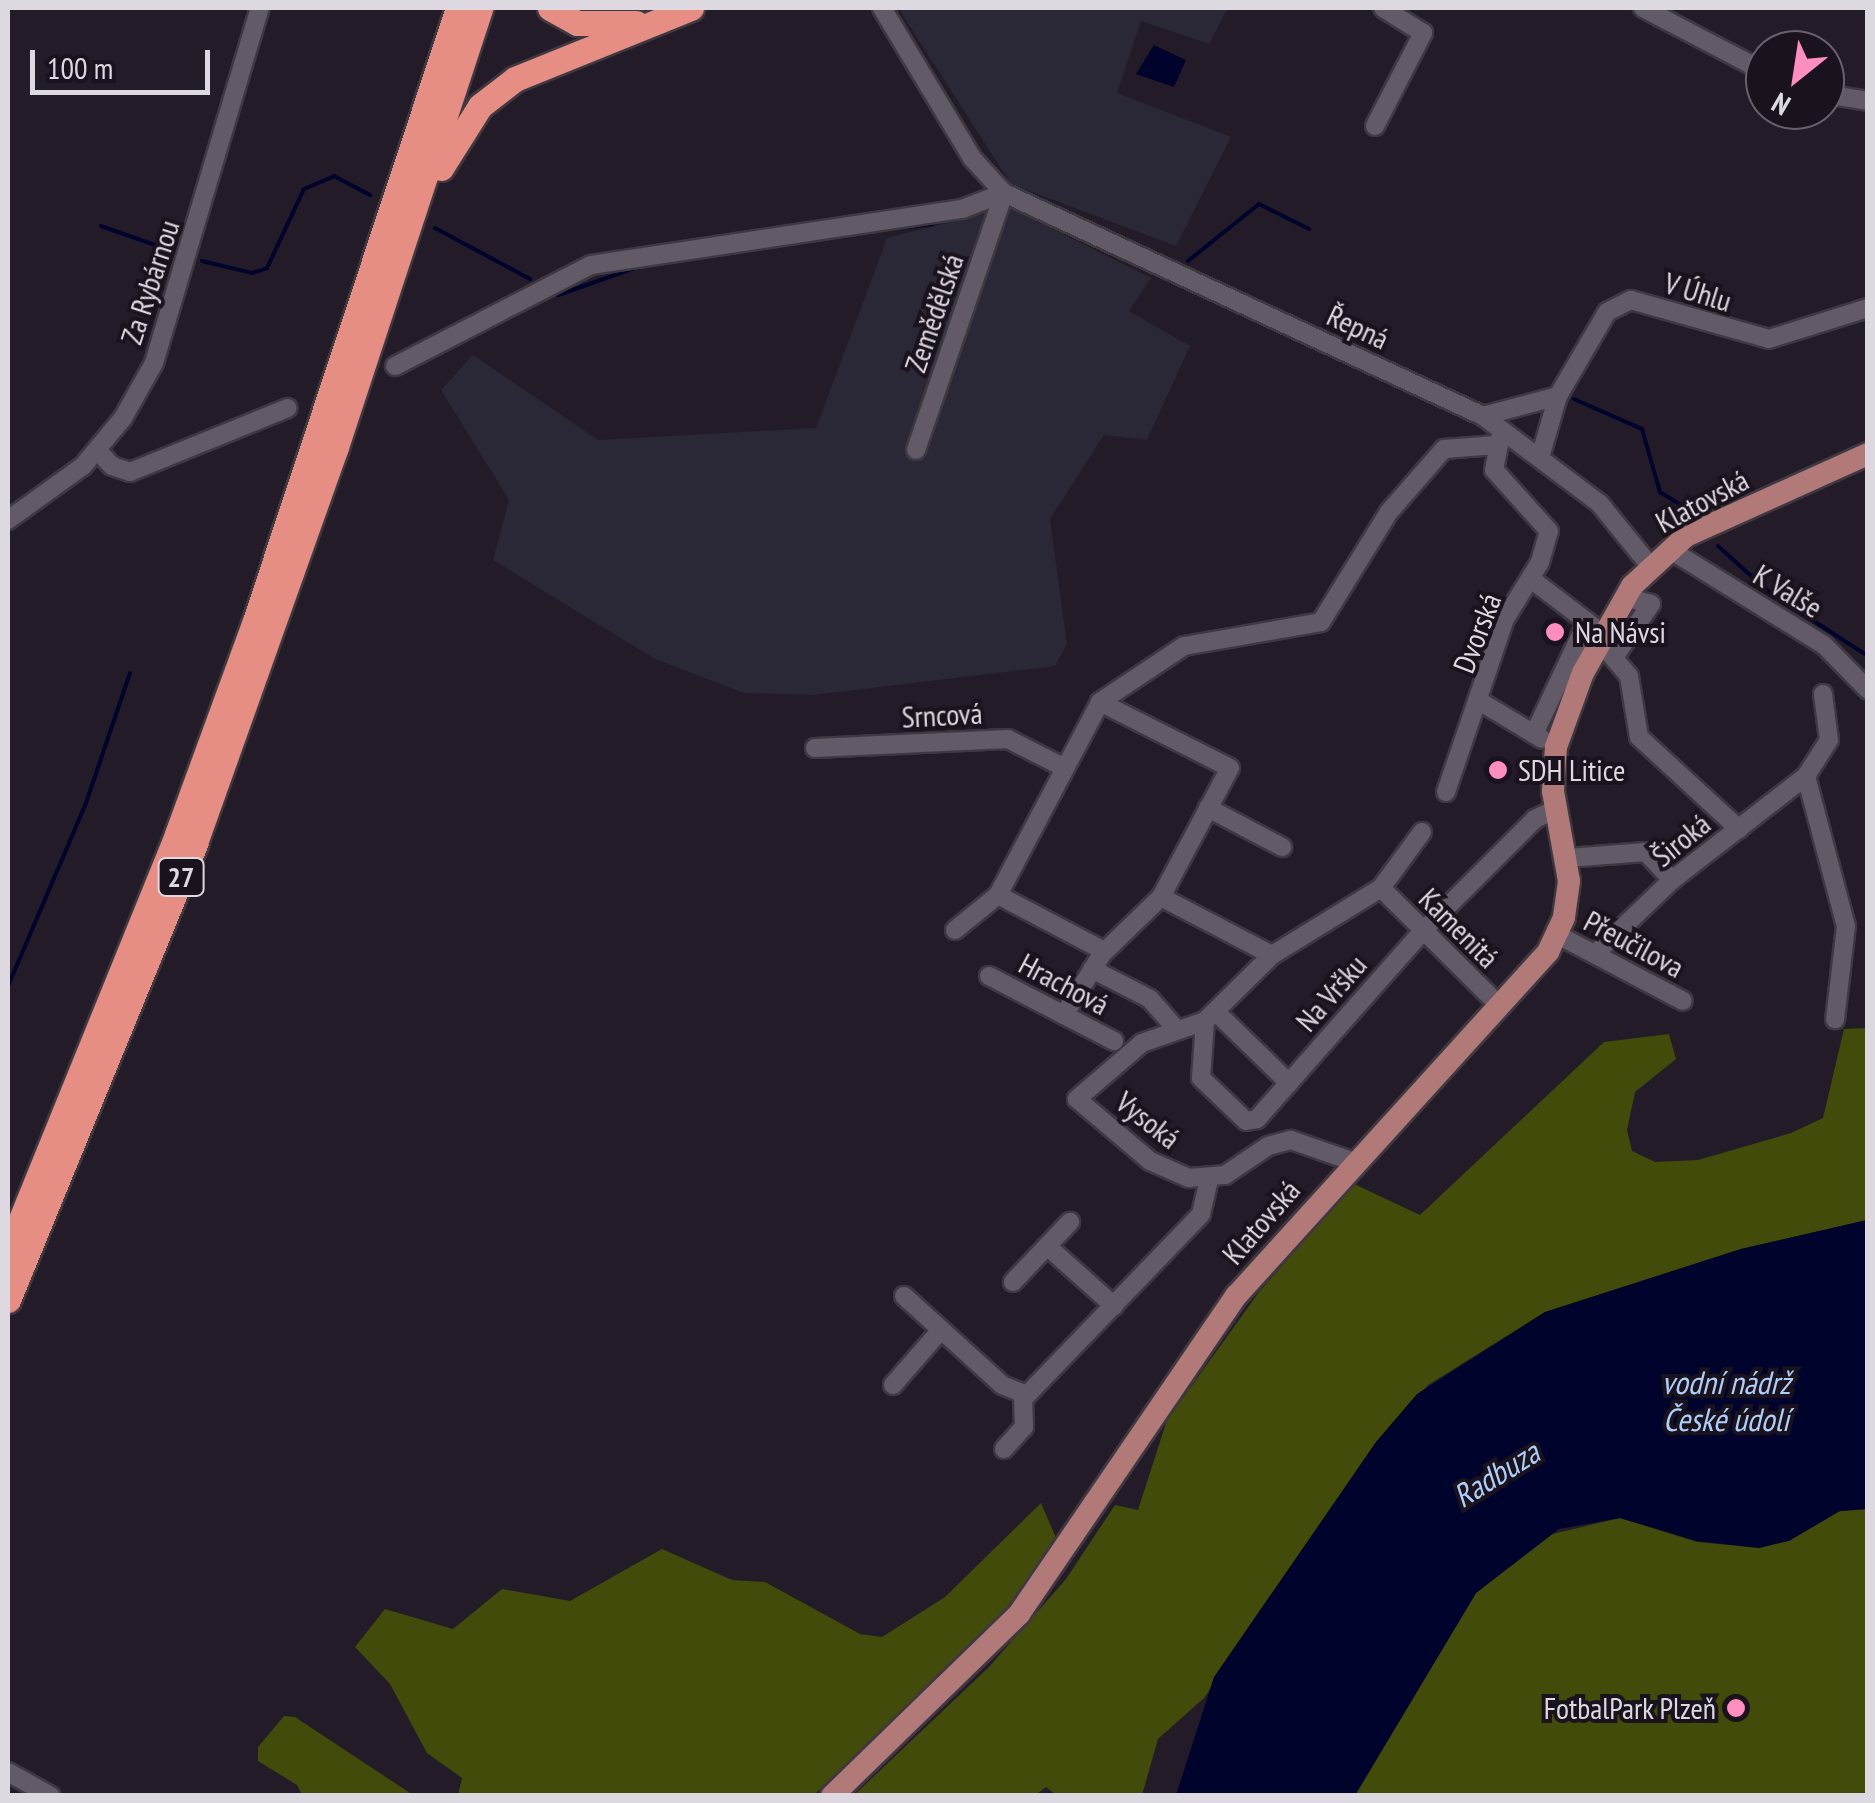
<!DOCTYPE html>
<html>
<head>
<meta charset="utf-8">
<style>
	body { margin:0 }
	#map { position:relative; width:1875px; height:1803px; overflow:hidden; background:#231b27; font-family:"PT Sans Narrow",sans-serif }
	div>[style] { position:absolute }
	.industrial>* { inset:0; background:#2a2736 }
	.green>* { inset:0; background:#424b0a }
	.water>* { inset:0; background:#00032c }
	.stream>* { height:4px; margin:-2px; padding:0 2px; transform-origin:2px; border-radius:2px; background:#00032c }
	.roads { filter:drop-shadow(2px 0 #3e3841) drop-shadow(-2px 0 #3e3841) drop-shadow(0 2px #3e3841) drop-shadow(0 -2px #3e3841) }
	.minor>* { height:18px; margin:-9px; padding:0 9px; transform-origin:9px; border-radius:9px; background:#635a68 }
	.major>* { height:22px; margin:-11px; padding:0 11px; transform-origin:11px; border-radius:11px; background:#b27979 }
	.highway>* { height:25px; margin:-12.5px; padding:0 12.5px; transform-origin:12.5px; border-radius:12.5px; background:#e68d84 }
	.dots>* { width:28px; height:28px; translate:-50% -50%; box-sizing:border-box; border:5px solid #1a121d; border-radius:50% }
	span { translate:-50% -50%; white-space:nowrap; text-align:center; line-height:1.15; -webkit-text-stroke:8px #1a121d; paint-order:stroke }
	.shield-label span { padding:2px 8px; background:#1a121d; border:2px solid; border-radius:8px; -webkit-text-stroke-width:0 }
	.shield-label { font-size:28px; color:#ded8e0; font-weight:700 }
	.street-label { font-size:30px; color:#ded8e0 }
	.poi-label { font-size:30px; color:#ded8e0 }
	.left { translate:0 -50%; text-align:left }
	.right { translate:-100% -50%; text-align:right }
	.water-label { font-size:32px; color:#aecefb; font-style:italic }
	.frame { position:absolute; inset:0; border:10px solid #ded8e0; pointer-events:none }
	.north { position:absolute; left:1745px; top:30px; width:100px; height:100px; box-sizing:border-box; background:#1a121d; border:2px solid #68616b; border-radius:50%; rotate:210deg; font-size:28px; font-weight:700; line-height:40px; text-align:center; color:#ded8e0 }
	.north::after { content:''; display:block; margin:auto; width:35px; height:45px; background:#fe8ebe; clip-path:polygon(50% 0,100% 100%,50% 72%,0 100%) }
	.scale { position:absolute; left:30px; top:50px; width:180px; height:45px; box-sizing:border-box; border:5px solid #ded8e0; border-top:0; padding-left:12px; font-size:30px; line-height:35px; white-space:nowrap; color:#ded8e0; -webkit-text-stroke:8px #1a121d; paint-order:stroke }
</style>
</head>
<body>
<div id="map">
	<div class="industrial">
		<i style="clip-path:polygon(898px 8px,1228px 8px,1209px 44px,1141px 21px,1117px 93px,1231px 137px,1176px 246px,1011px 184px)"></i>
		<i style="clip-path:polygon(1009px 207px,1151px 278px,1129px 311px,1190px 346px,1147px 440px,1104px 435px,1050px 519px,1067px 644px,1055px 666px,813px 695px,744px 693px,655px 659px,493px 560px,509px 500px,441px 390px,473px 355px,598px 440px,816px 428px,887px 238px)"></i>
	</div>
	<div class="green">
		<i style="clip-path:polygon(1867px 1028px,1867px 1220px,1741px 1249px,1545px 1312px,1428px 1385px,1376px 1442px,1204px 1698px,1158px 1739px,1142px 1795px,1056px 1795px,1046px 1787px,1034px 1796px,853px 1796px,989px 1667px,1066px 1579px,1115px 1505px,1138px 1510px,1167px 1420px,1259px 1292px,1354px 1184px,1420px 1215px,1604px 1042px,1669px 1034px,1676px 1059px,1635px 1092px,1627px 1130px,1632px 1151px,1655px 1162px,1698px 1160px,1791px 1133px,1823px 1118px,1844px 1029px)"></i>
		<i style="clip-path:polygon(1041px 1503px,1057px 1540px,1011px 1604px,814px 1795px,458px 1795px,462px 1778px,427px 1753px,390px 1684px,355px 1647px,385px 1609px,453px 1629px,502px 1589px,570px 1601px,662px 1549px,732px 1580px,765px 1582px,860px 1634px,882px 1637px,945px 1597px)"></i>
		<i style="clip-path:polygon(1867px 1509px,1867px 1795px,1355px 1796px,1476px 1593px,1548px 1535px,1620px 1518px,1697px 1542px,1760px 1548px,1840px 1511px)"></i>
		<i style="clip-path:polygon(284px 1716px,295px 1717px,413px 1795px,302px 1795px,297px 1785px,258px 1761px,258px 1747px)"></i>
	</div>
	<div class="water">
		<i style="clip-path:polygon(1154px 45px,1186px 60px,1174px 87px,1136px 74px)"></i>
		<i style="clip-path:polygon(1867px 1220px,1867px 1509px,1840px 1511px,1789px 1541px,1759px 1548px,1697px 1541px,1620px 1518px,1559px 1529px,1476px 1593px,1355px 1795px,1176px 1795px,1214px 1677px,1376px 1442px,1417px 1394px,1545px 1312px,1741px 1249px)"></i>
	</div>
	<div class="stream">
		<i style="left:101px;top:226px;width:72px;rotate:19.4deg"></i>
		<i style="left:435px;top:228px;width:108px;rotate:28.2deg"></i>
		<i style="left:885px;top:229px;width:48px;rotate:-5.9deg"></i>
		<i style="left:202px;top:261px;width:51px;rotate:13.5deg"></i>
		<i style="left:252px;top:273px;width:16px;rotate:-18deg"></i>
		<i style="left:267px;top:268px;width:87px;rotate:-64.9deg"></i>
		<i style="left:304px;top:189px;width:33px;rotate:-23deg"></i>
		<i style="left:334px;top:176px;width:41px;rotate:27.8deg"></i>
		<i style="left:1188px;top:261px;width:91px;rotate:-38.8deg"></i>
		<i style="left:1259px;top:204px;width:56px;rotate:26.6deg"></i>
		<i style="left:558px;top:295px;width:85px;rotate:-19.3deg"></i>
		<i style="left:1574px;top:399px;width:74px;rotate:23.8deg"></i>
		<i style="left:1642px;top:429px;width:66px;rotate:74.1deg"></i>
		<i style="left:1660px;top:492px;width:38px;rotate:32deg"></i>
		<i style="left:1718px;top:546px;width:69px;rotate:42deg"></i>
		<i style="left:1769px;top:592px;width:118px;rotate:32.9deg"></i>
		<i style="left:8px;top:986px;width:199px;rotate:-66.9deg"></i>
		<i style="left:86px;top:803px;width:137px;rotate:-71.3deg"></i>
	</div>
	<div class="roads">
		<div class="minor">
			<i style="left:882px;top:8px;width:175px;rotate:59deg"></i>
			<i style="left:972px;top:158px;width:47px;rotate:47.6deg"></i>
			<i style="left:1004px;top:193px;width:528px;rotate:24.96deg"></i>
			<i style="left:1483px;top:416px;width:146px;rotate:36.9deg"></i>
			<i style="left:1600px;top:504px;width:80px;rotate:51.1deg"></i>
			<i style="left:1643px;top:8px;width:138px;rotate:27.7deg"></i>
			<i style="left:1825px;top:94px;width:44px;rotate:9.2deg"></i>
			<i style="left:1375px;top:126px;width:105px;rotate:-62.7deg"></i>
			<i style="left:1423px;top:33px;width:47px;rotate:-148deg"></i>
			<i style="left:395px;top:366px;width:220px;rotate:-27.3deg"></i>
			<i style="left:591px;top:265px;width:375px;rotate:-8.6deg"></i>
			<i style="left:962px;top:209px;width:45px;rotate:-20.9deg"></i>
			<i style="left:1483px;top:416px;width:78px;rotate:-14.9deg"></i>
			<i style="left:97px;top:450px;width:22px;rotate:47deg"></i>
			<i style="left:112px;top:466px;width:19px;rotate:18deg"></i>
			<i style="left:130px;top:472px;width:170px;rotate:-22.1deg"></i>
			<i style="left:916px;top:450px;width:272px;rotate:-71.1deg"></i>
			<i style="left:1541px;top:454px;width:60px;rotate:-73.7deg"></i>
			<i style="left:1558px;top:396px;width:97px;rotate:-59.7deg"></i>
			<i style="left:1607px;top:312px;width:27px;rotate:-27deg"></i>
			<i style="left:1631px;top:300px;width:143px;rotate:15.8deg"></i>
			<i style="left:1769px;top:339px;width:104px;rotate:-17.4deg"></i>
			<i style="left:8px;top:520px;width:92px;rotate:-35.8deg"></i>
			<i style="left:83px;top:466px;width:62px;rotate:-50.2deg"></i>
			<i style="left:123px;top:418px;width:63px;rotate:-60.6deg"></i>
			<i style="left:154px;top:363px;width:370px;rotate:-73.4deg"></i>
			<i style="left:1669px;top:549px;width:182px;rotate:31.8deg"></i>
			<i style="left:1824px;top:645px;width:63px;rotate:45.6deg"></i>
			<i style="left:1531px;top:579px;width:79px;rotate:37.3deg"></i>
			<i style="left:1599px;top:641px;width:46px;rotate:49.4deg"></i>
			<i style="left:1629px;top:676px;width:62px;rotate:80.7deg"></i>
			<i style="left:1639px;top:737px;width:136px;rotate:42.6deg"></i>
			<i style="left:1615px;top:656px;width:63px;rotate:-55.3deg"></i>
			<i style="left:1651px;top:604px;width:28px;rotate:-165deg"></i>
			<i style="left:1823px;top:694px;width:46px;rotate:82.6deg"></i>
			<i style="left:1829px;top:740px;width:43px;rotate:122.6deg"></i>
			<i style="left:1806px;top:776px;width:155px;rotate:75.1deg"></i>
			<i style="left:1846px;top:926px;width:94px;rotate:96.7deg"></i>
			<i style="left:1481px;top:702px;width:71px;rotate:31.2deg"></i>
			<i style="left:1535px;top:732px;width:122px;rotate:-64.7deg"></i>
			<i style="left:815px;top:748px;width:193px;rotate:-2.7deg"></i>
			<i style="left:1008px;top:739px;width:64px;rotate:27deg"></i>
			<i style="left:1446px;top:792px;width:183px;rotate:-71.2deg"></i>
			<i style="left:1505px;top:619px;width:67px;rotate:-58.4deg"></i>
			<i style="left:1540px;top:562px;width:32px;rotate:-74deg"></i>
			<i style="left:1549px;top:531px;width:82px;rotate:-132deg"></i>
			<i style="left:1494px;top:470px;width:32px;rotate:-79deg"></i>
			<i style="left:1208px;top:808px;width:84px;rotate:27.8deg"></i>
			<i style="left:1422px;top:832px;width:69px;rotate:126.2deg"></i>
			<i style="left:1381px;top:888px;width:128px;rotate:148.4deg"></i>
			<i style="left:1272px;top:955px;width:94px;rotate:135.4deg"></i>
			<i style="left:1205px;top:1021px;width:57px;rotate:94deg"></i>
			<i style="left:1201px;top:1078px;width:62px;rotate:43.7deg"></i>
			<i style="left:1246px;top:1121px;width:11px;rotate:-10deg"></i>
			<i style="left:1257px;top:1119px;width:249px;rotate:-48.6deg"></i>
			<i style="left:1422px;top:932px;width:160px;rotate:-45deg"></i>
			<i style="left:1535px;top:819px;width:23px;rotate:-25deg"></i>
			<i style="left:1567px;top:858px;width:79px;rotate:-4.3deg"></i>
			<i style="left:1646px;top:852px;width:38px;rotate:47deg"></i>
			<i style="left:1381px;top:888px;width:168px;rotate:44.8deg"></i>
			<i style="left:998px;top:895px;width:120px;rotate:27.8deg"></i>
			<i style="left:1161px;top:897px;width:125px;rotate:27.6deg"></i>
			<i style="left:955px;top:930px;width:55px;rotate:-39.1deg"></i>
			<i style="left:998px;top:895px;width:218px;rotate:-62.1deg"></i>
			<i style="left:1100px;top:702px;width:101px;rotate:-33.7deg"></i>
			<i style="left:1184px;top:646px;width:139px;rotate:-9.9deg"></i>
			<i style="left:1321px;top:622px;width:129px;rotate:-58.3deg"></i>
			<i style="left:1389px;top:512px;width:84px;rotate:-48.9deg"></i>
			<i style="left:1444px;top:449px;width:52px;rotate:-4.4deg"></i>
			<i style="left:1558px;top:935px;width:141px;rotate:27.8deg"></i>
			<i style="left:1596px;top:953px;width:105px;rotate:-43.8deg"></i>
			<i style="left:1672px;top:880px;width:170px;rotate:-37.8deg"></i>
			<i style="left:1092px;top:969px;width:65px;rotate:27.3deg"></i>
			<i style="left:1150px;top:999px;width:41px;rotate:48.9deg"></i>
			<i style="left:989px;top:976px;width:141px;rotate:27.5deg"></i>
			<i style="left:1216px;top:1012px;width:102px;rotate:44.2deg"></i>
			<i style="left:1064px;top:1015px;width:72px;rotate:-58.1deg"></i>
			<i style="left:1102px;top:954px;width:82px;rotate:-44deg"></i>
			<i style="left:1161px;top:897px;width:146px;rotate:-61.9deg"></i>
			<i style="left:1230px;top:768px;width:146px;rotate:-153.1deg"></i>
			<i style="left:1205px;top:1021px;width:67px;rotate:160.8deg"></i>
			<i style="left:1142px;top:1043px;width:86px;rotate:139.3deg"></i>
			<i style="left:1077px;top:1099px;width:96px;rotate:40.3deg"></i>
			<i style="left:1150px;top:1161px;width:43px;rotate:23.6deg"></i>
			<i style="left:1189px;top:1178px;width:36px;rotate:-5deg"></i>
			<i style="left:1225px;top:1175px;width:52px;rotate:-34deg"></i>
			<i style="left:1268px;top:1146px;width:24px;rotate:-15deg"></i>
			<i style="left:1291px;top:1140px;width:67px;rotate:19.2deg"></i>
			<i style="left:1047px;top:1246px;width:90px;rotate:41.8deg"></i>
			<i style="left:1013px;top:1282px;width:83px;rotate:-46.5deg"></i>
			<i style="left:904px;top:1296px;width:132px;rotate:42.2deg"></i>
			<i style="left:1002px;top:1385px;width:27px;rotate:22deg"></i>
			<i style="left:1027px;top:1395px;width:251px;rotate:-46.1deg"></i>
			<i style="left:1201px;top:1214px;width:37px;rotate:-77deg"></i>
			<i style="left:893px;top:1385px;width:72px;rotate:-49deg"></i>
			<i style="left:1004px;top:1449px;width:30px;rotate:-48deg"></i>
			<i style="left:1024px;top:1427px;width:31px;rotate:-92deg"></i>
			<i style="left:8px;top:1772px;width:49px;rotate:29.2deg"></i>
		</div>
		<div class="major">
			<i style="left:832px;top:1796px;width:261px;rotate:-44.2deg"></i>
			<i style="left:1019px;top:1614px;width:386px;rotate:-55.7deg"></i>
			<i style="left:1237px;top:1295px;width:463px;rotate:-47.8deg"></i>
			<i style="left:1548px;top:952px;width:38px;rotate:-65deg"></i>
			<i style="left:1564px;top:917px;width:36px;rotate:-82deg"></i>
			<i style="left:1569px;top:881px;width:91px;rotate:-100.1deg"></i>
			<i style="left:1553px;top:791px;width:44px;rotate:-86.1deg"></i>
			<i style="left:1556px;top:747px;width:79px;rotate:-70deg"></i>
			<i style="left:1583px;top:673px;width:100px;rotate:-60.6deg"></i>
			<i style="left:1632px;top:586px;width:74px;rotate:-42.8deg"></i>
			<i style="left:1686px;top:536px;width:200px;rotate:-24.3deg"></i>
		</div>
		<div class="highway">
			<i style="left:550px;top:8px;width:31px;rotate:29deg"></i>
			<i style="left:577px;top:23px;width:59px"></i>
			<i style="left:441px;top:168px;width:73px;rotate:-57.8deg"></i>
			<i style="left:480px;top:106px;width:44px;rotate:-37.6deg"></i>
			<i style="left:515px;top:79px;width:190px;rotate:-22deg"></i>
			<i style="left:8px;top:1251px;width:450px;rotate:-67.9deg"></i>
			<i style="left:177px;top:834px;width:224px;rotate:-69.9deg"></i>
			<i style="left:254px;top:624px;width:649px;rotate:-71.68deg"></i>
			<i style="left:8px;top:1300px;width:494px;rotate:-67.7deg"></i>
			<i style="left:195px;top:843px;width:420px;rotate:-70.4deg"></i>
			<i style="left:336px;top:447px;width:462px;rotate:-71.8deg"></i>
		</div>
	</div>
	<div class="dots">
		<i style="left:1555px;top:632px;background:#fe8ebe"></i>
		<i style="left:1498px;top:770px;background:#fe8ebe"></i>
		<i style="left:1736px;top:1708px;background:#fe8ebe"></i>
	</div>
	<div class="shield-label">
		<span style="left:181px;top:877px">27</span>
	</div>
	<div class="street-label">
		<span style="left:150px;top:282px;rotate:-72deg">Za Rybárnou</span>
		<span style="left:1698px;top:292px;rotate:17deg">V Úhlu</span>
		<span style="left:934px;top:313px;rotate:-71deg">Zemědělská</span>
		<span style="left:1358px;top:327px;rotate:25deg">Řepná</span>
		<span style="left:1702px;top:501px;rotate:-28deg">Klatovská</span>
		<span style="left:1788px;top:591px;rotate:31deg">K Valše</span>
		<span style="left:1477px;top:633px;rotate:-69deg">Dvorská</span>
		<span style="left:942px;top:715px;rotate:-3deg">Srncová</span>
		<span style="left:1681px;top:840px;rotate:-39deg">Široká</span>
		<span style="left:1459px;top:928px;rotate:45deg">Kamenitá</span>
		<span style="left:1634px;top:944px;rotate:28deg">Přeučilova</span>
		<span style="left:1064px;top:984px;rotate:28deg">Hrachová</span>
		<span style="left:1331px;top:993px;rotate:-49deg">Na Vršku</span>
		<span style="left:1148px;top:1120px;rotate:38deg">Vysoká</span>
		<span style="left:1261px;top:1222px;rotate:-49deg">Klatovská</span>
	</div>
	<div class="poi-label">
		<span class="left" style="left:1575px;top:632px">Na Návsi</span>
		<span class="left" style="left:1518px;top:770px">SDH Litice</span>
		<span class="right" style="left:1716px;top:1708px">FotbalPark Plzeň</span>
	</div>
	<div class="water-label">
		<span style="left:1726px;top:1401px">vodní nádrž<br>České údolí</span>
		<span style="left:1496px;top:1474px;rotate:-32deg">Radbuza</span>
	</div>
	<div class="frame"></div>
	<div class="north">N</div>
	<div class="scale">100 m</div>
</div>
</body>
</html>
